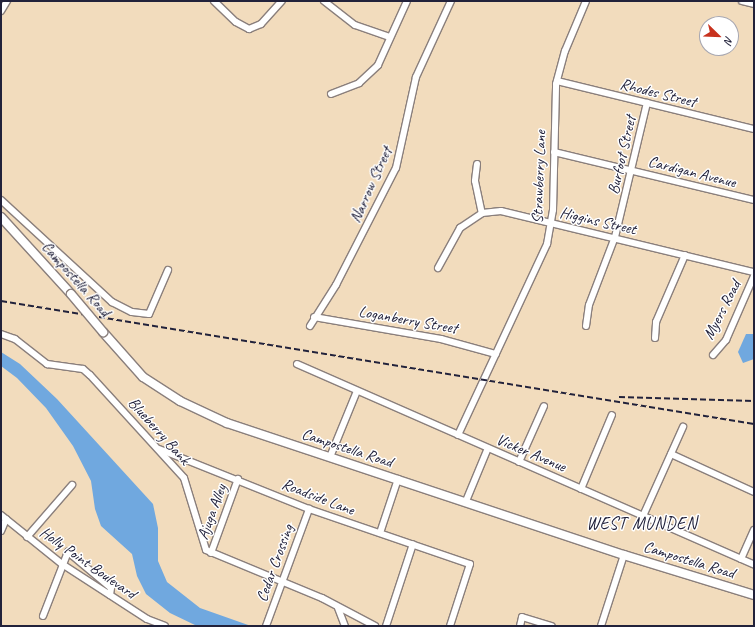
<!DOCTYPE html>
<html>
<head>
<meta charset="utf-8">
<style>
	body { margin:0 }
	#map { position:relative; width:755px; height:627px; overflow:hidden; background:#f2dcbd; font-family:Caveat,sans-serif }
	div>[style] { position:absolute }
	.water>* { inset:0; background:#70a8df }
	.roads { filter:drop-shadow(1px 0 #8a7f7c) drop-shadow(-1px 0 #8a7f7c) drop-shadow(0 1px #8a7f7c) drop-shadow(0 -1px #8a7f7c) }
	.minor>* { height:6px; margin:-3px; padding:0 3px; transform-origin:3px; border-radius:3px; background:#fff }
	.major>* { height:8px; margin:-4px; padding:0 4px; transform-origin:4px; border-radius:4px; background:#fff }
	.rail>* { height:2px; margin-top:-1px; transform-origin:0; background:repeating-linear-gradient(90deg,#22223b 0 6px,transparent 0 9px) }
	.bridges { filter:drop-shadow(1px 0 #8a7f7c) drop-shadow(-1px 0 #8a7f7c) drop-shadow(0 1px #8a7f7c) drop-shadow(0 -1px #8a7f7c) }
	.major-bridge>* { height:8px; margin:-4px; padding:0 4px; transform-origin:4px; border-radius:4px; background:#fff }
	span { translate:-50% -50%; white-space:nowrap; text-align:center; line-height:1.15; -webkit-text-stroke:3px #fff; paint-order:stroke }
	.street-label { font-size:16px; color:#22223b }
	.neighbourhood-label { font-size:17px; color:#22223b; letter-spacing:1px }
	.frame { position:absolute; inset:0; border:2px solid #22223b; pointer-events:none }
	.north { position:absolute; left:699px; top:16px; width:40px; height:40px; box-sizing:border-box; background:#fff; border:1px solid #a7a7b1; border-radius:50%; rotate:113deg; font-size:11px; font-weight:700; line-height:16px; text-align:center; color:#22223b }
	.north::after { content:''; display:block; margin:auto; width:14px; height:18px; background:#c8321e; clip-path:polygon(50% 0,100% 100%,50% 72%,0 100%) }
</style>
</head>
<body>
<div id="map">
	<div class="water">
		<i style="clip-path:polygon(746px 334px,754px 334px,754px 359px,743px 363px,738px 352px)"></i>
		<i style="clip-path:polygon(1px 352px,20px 364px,57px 399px,153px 504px,158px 528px,158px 561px,167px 582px,200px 608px,251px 626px,197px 626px,170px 613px,146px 594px,137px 576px,132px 554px,101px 526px,95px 509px,91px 481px,73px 446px,46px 408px,17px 378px,1px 366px)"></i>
	</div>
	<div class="roads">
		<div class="minor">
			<i style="left:214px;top:1px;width:30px;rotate:44deg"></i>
			<i style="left:236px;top:22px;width:15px;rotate:28deg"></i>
			<i style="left:249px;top:29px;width:13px;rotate:-23deg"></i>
			<i style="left:261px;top:24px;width:31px;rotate:-48deg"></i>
			<i style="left:324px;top:1px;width:39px;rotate:38deg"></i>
			<i style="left:355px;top:25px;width:37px;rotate:19deg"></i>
			<i style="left:742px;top:1px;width:12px;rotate:14deg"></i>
			<i style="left:1px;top:11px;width:12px;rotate:-59deg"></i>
			<i style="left:557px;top:81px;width:203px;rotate:13.7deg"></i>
			<i style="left:331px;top:94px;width:30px;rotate:-21deg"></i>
			<i style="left:359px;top:83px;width:26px;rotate:-43deg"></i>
			<i style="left:378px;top:65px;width:70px;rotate:-65.6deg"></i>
			<i style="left:554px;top:152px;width:206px;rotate:13.5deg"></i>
			<i style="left:477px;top:164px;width:17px;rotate:97deg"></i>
			<i style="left:475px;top:181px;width:33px;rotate:78deg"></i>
			<i style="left:1px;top:200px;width:151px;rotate:42.6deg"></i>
			<i style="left:112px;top:302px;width:22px;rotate:27deg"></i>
			<i style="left:132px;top:312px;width:17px;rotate:7deg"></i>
			<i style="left:149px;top:314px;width:48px;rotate:-66.6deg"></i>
			<i style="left:438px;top:268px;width:46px;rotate:-61.2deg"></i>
			<i style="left:460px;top:228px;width:27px;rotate:-34deg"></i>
			<i style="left:482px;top:213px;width:19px;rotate:-6deg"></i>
			<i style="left:501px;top:211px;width:260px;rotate:13.6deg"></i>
			<i style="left:314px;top:317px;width:129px;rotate:9.8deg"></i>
			<i style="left:441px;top:339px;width:57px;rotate:15.3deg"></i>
			<i style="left:310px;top:326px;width:49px;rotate:-57.6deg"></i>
			<i style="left:336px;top:285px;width:131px;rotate:-62.9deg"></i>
			<i style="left:396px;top:168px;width:93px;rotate:-77.6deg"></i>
			<i style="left:416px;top:77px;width:84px;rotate:-65.3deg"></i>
			<i style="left:586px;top:326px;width:21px;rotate:-82deg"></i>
			<i style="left:589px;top:305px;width:73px;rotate:-69.1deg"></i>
			<i style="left:615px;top:237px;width:138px;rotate:-76.6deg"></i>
			<i style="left:1px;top:334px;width:15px;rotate:20deg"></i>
			<i style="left:15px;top:339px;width:41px;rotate:38deg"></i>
			<i style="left:47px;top:364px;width:36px;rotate:8deg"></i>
			<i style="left:83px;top:369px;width:9px;rotate:41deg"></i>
			<i style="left:90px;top:375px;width:139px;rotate:47.6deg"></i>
			<i style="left:184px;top:478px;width:75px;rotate:73deg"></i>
			<i style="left:206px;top:550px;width:126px;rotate:22.5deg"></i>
			<i style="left:322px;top:598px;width:60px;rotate:27.8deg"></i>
			<i style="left:655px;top:338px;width:16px;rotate:-86deg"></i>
			<i style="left:656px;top:322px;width:73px;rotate:-66.6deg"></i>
			<i style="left:713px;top:355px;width:20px;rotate:-49deg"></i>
			<i style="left:726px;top:340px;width:70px;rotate:-66.4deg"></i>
			<i style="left:297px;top:364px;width:499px;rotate:23.7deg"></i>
			<i style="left:458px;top:435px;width:211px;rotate:-65deg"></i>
			<i style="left:547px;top:244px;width:35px;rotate:-80deg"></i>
			<i style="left:553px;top:210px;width:126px;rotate:-88.6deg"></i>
			<i style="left:556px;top:84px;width:34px;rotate:-75deg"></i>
			<i style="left:565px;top:51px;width:54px;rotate:-67.2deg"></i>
			<i style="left:159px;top:449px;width:162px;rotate:21.8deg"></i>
			<i style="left:309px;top:509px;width:170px;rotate:18.9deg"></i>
			<i style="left:470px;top:564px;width:65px;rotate:107.9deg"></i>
			<i style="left:671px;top:454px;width:91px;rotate:24.6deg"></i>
			<i style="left:330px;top:457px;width:71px;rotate:-67.8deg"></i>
			<i style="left:519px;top:462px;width:61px;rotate:-65.9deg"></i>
			<i style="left:581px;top:489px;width:80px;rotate:-67.3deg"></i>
			<i style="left:466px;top:501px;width:57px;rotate:-67.5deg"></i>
			<i style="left:1px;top:515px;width:78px;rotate:38.8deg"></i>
			<i style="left:62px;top:564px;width:101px;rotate:32.9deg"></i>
			<i style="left:147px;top:619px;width:19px;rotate:21deg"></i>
			<i style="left:643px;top:516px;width:98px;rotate:-65.8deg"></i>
			<i style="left:1px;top:531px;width:13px;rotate:-67deg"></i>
			<i style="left:380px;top:533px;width:57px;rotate:-71.6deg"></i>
			<i style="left:27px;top:537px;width:69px;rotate:-49.1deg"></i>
			<i style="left:211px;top:553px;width:79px;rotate:-70deg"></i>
			<i style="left:741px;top:559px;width:32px;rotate:-66deg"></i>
			<i style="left:338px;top:608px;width:19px;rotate:69deg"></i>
			<i style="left:43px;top:616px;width:69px;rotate:-68.7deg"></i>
			<i style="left:68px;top:552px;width:56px;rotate:39.9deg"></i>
			<i style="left:111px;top:588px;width:7px;rotate:98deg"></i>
			<i style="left:266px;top:626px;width:125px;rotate:-69.8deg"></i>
			<i style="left:386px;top:626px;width:86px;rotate:-71.8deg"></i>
			<i style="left:520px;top:626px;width:9px;rotate:-77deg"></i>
			<i style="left:522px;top:617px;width:31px;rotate:17deg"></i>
			<i style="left:601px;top:626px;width:75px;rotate:-72.1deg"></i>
		</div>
		<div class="major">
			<i style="left:1px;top:217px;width:104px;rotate:47.7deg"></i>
			<i style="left:103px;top:332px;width:60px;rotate:48.4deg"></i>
			<i style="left:143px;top:377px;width:44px;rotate:33deg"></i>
			<i style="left:180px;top:401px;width:52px;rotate:25.1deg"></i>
			<i style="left:227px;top:423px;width:418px;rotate:18.4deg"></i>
			<i style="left:624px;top:555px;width:136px;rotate:17.1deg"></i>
		</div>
	</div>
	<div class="rail">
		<i style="left:1px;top:301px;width:763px;rotate:9.28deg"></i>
		<i style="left:619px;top:397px;width:135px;rotate:1.7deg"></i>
	</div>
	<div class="bridges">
		<div class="major-bridge">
			<i style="left:71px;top:294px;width:50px;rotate:49.9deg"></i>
		</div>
	</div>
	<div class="street-label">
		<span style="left:658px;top:93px;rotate:14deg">Rhodes Street</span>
		<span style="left:622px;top:155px;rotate:-77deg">Burfoot Street</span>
		<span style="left:692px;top:172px;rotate:14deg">Cardigan Avenue</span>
		<span style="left:539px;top:177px;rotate:-88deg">Strawberry Lane</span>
		<span style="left:371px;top:185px;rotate:-66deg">Narrow Street</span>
		<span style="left:598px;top:221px;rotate:13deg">Higgins Street</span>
		<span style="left:76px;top:279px;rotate:48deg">Campostella Road</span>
		<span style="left:722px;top:310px;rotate:-63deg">Myers Road</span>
		<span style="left:408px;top:320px;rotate:10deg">Loganberry Street</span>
		<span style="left:159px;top:431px;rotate:48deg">Blueberry Bank</span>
		<span style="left:347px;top:448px;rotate:18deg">Campostella Road</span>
		<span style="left:531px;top:453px;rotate:23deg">Vicker Avenue</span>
		<span style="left:318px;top:497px;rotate:21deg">Roadside Lane</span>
		<span style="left:212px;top:512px;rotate:-70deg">Ajuga Alley</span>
		<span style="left:689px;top:560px;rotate:17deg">Campostella Road</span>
		<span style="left:88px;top:563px;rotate:35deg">Holly Point Boulevard</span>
		<span style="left:275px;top:563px;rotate:-70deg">Cedar Crossing</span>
	</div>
	<div class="neighbourhood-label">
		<span style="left:642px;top:524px">WEST MUNDEN</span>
	</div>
	<div class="frame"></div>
	<div class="north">N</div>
</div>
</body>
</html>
